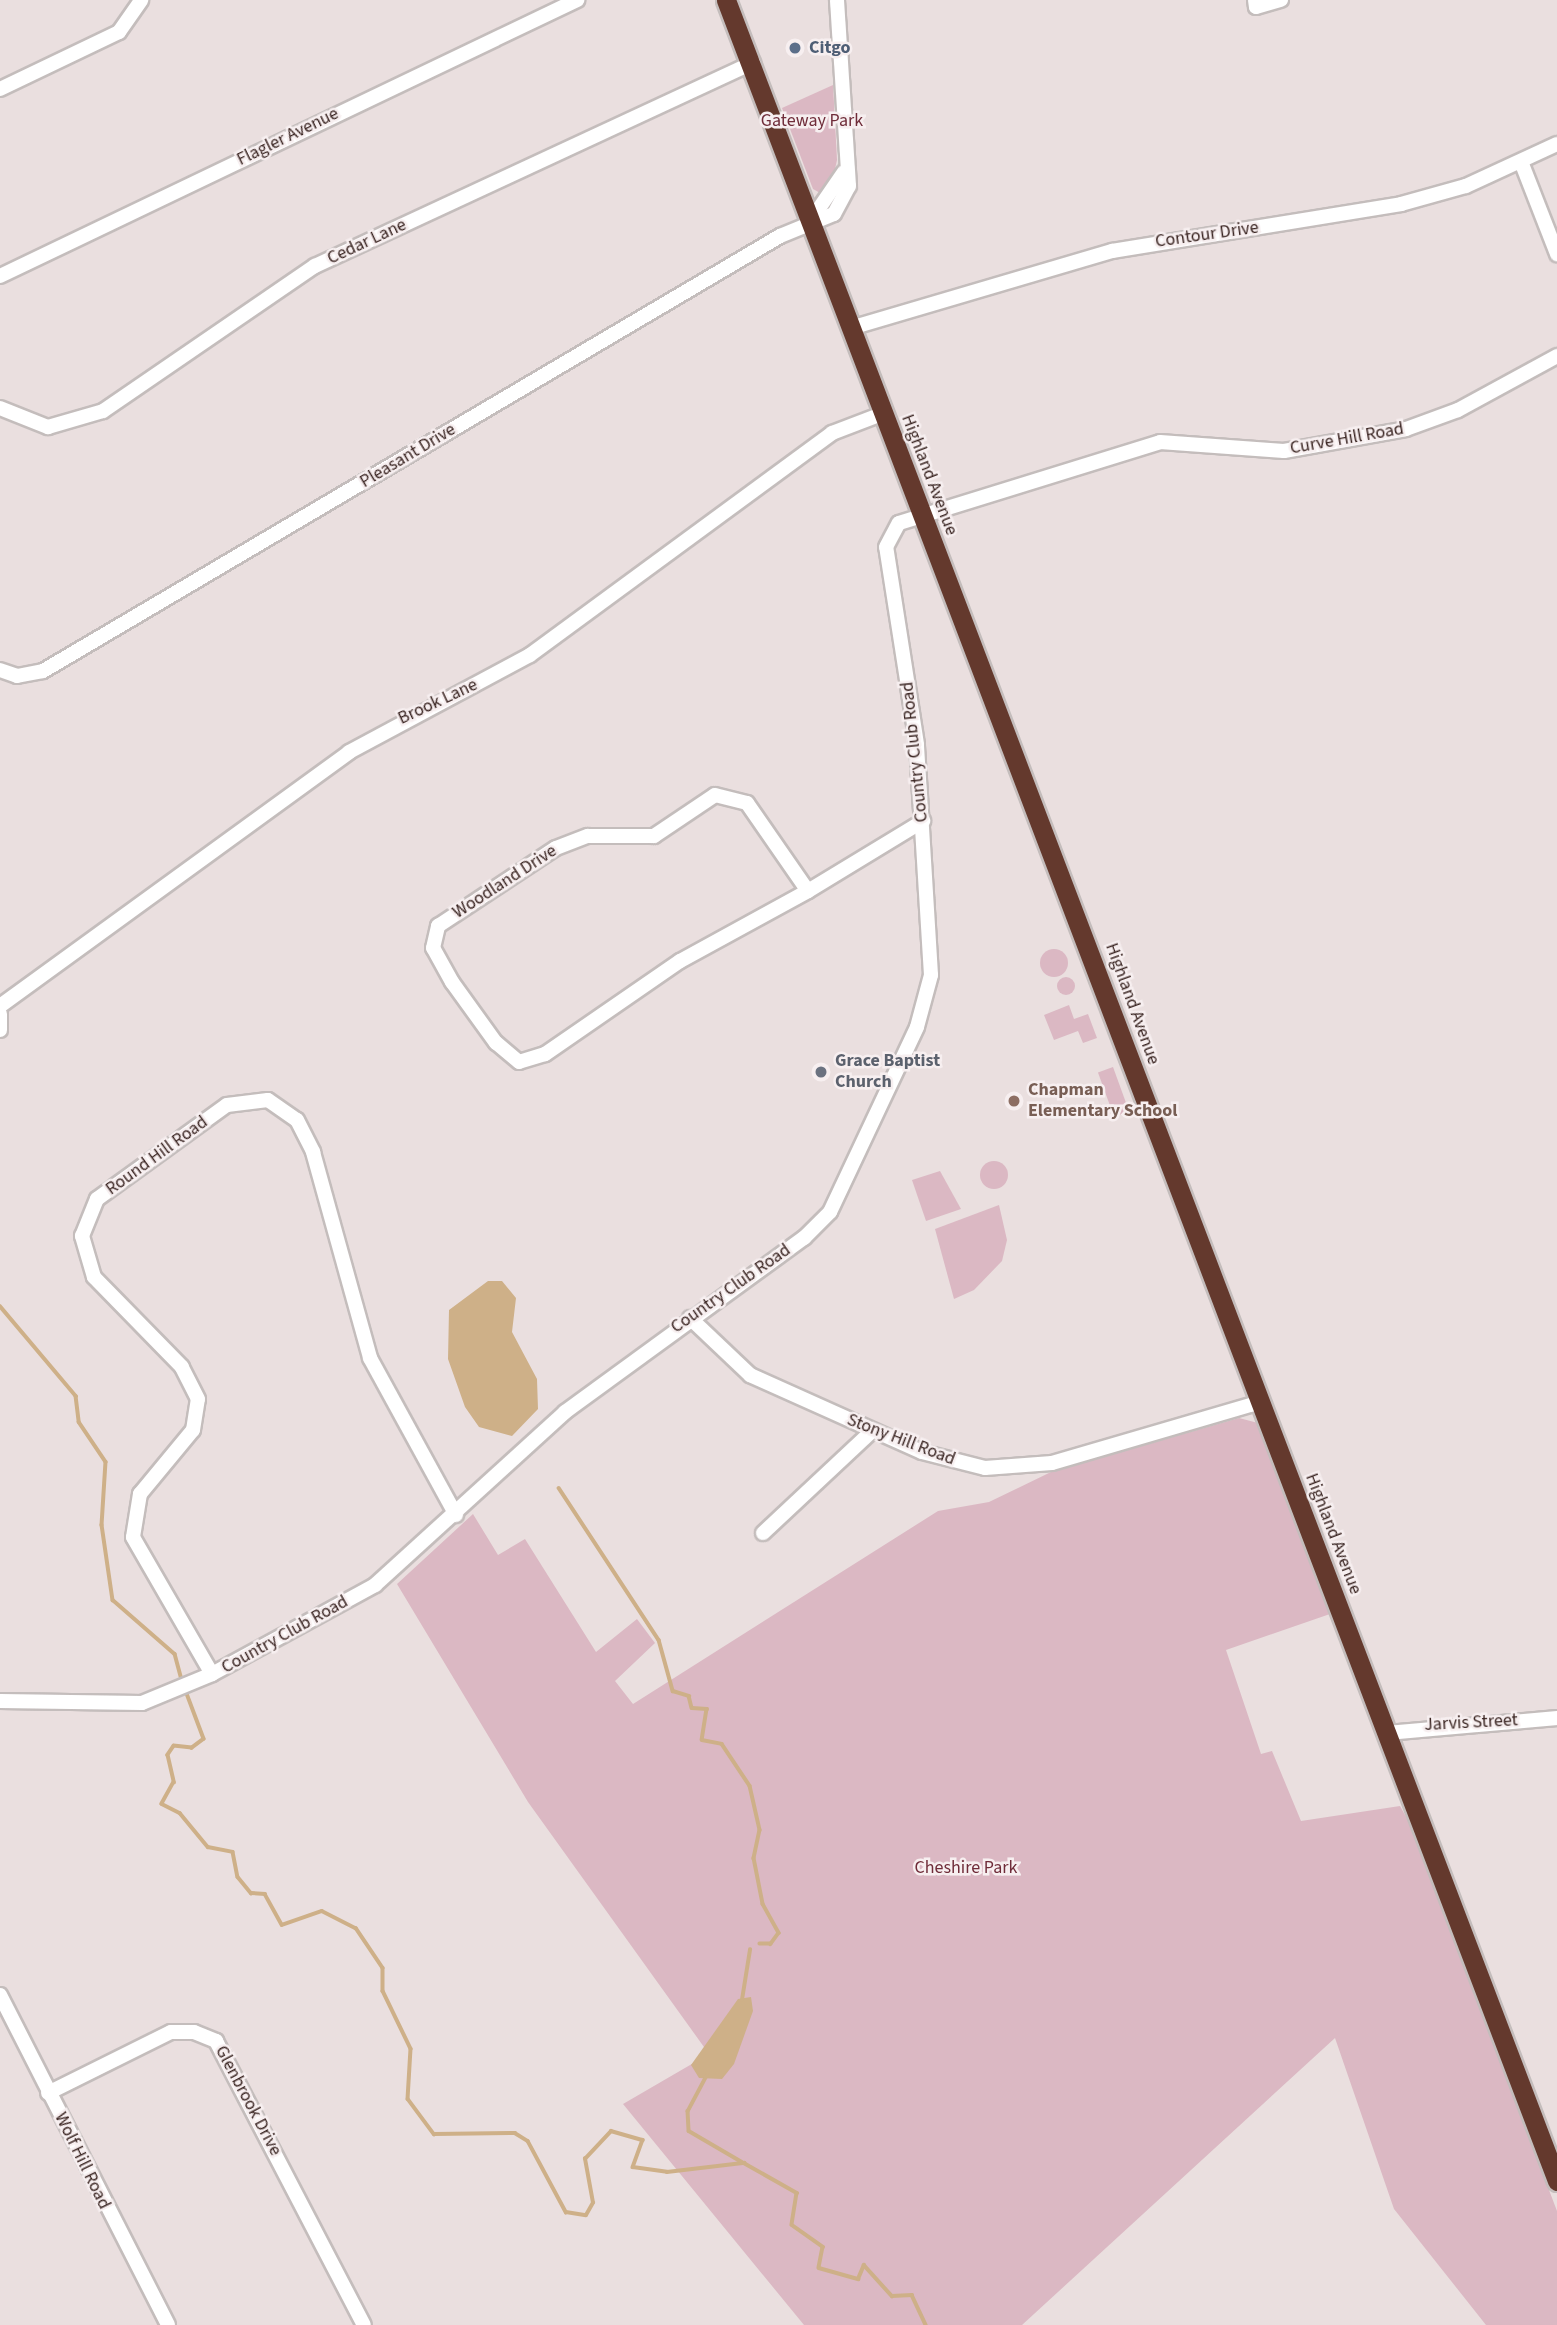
<!DOCTYPE html>
<html>
<head>
<meta charset="utf-8">
<style>
	body { margin:0 }
	#map { position:relative; width:1557px; height:2325px; overflow:hidden; background:#eadfdf; font-family:"Source Sans 3",sans-serif }
	div>[style] { position:absolute }
	.green>* { inset:0; background:#dbb8c3; transform-origin:0 0 }
	.round { border-radius:50% }
	.water>* { inset:0; background:#ceb088 }
	.stream>* { height:3.5px; margin:-1.75px; padding:0 1.75px; transform-origin:1.75px; border-radius:1.75px; background:#ceb088 }
	.roads { filter:drop-shadow(2px 0 #c4bdbc) drop-shadow(-2px 0 #c4bdbc) drop-shadow(0 2px #c4bdbc) drop-shadow(0 -2px #c4bdbc) }
	.minor>* { height:14px; margin:-7px; padding:0 7px; transform-origin:7px; border-radius:7px; background:#fff }
	.highway>* { height:19px; margin:-9.5px; padding:0 9.5px; transform-origin:9.5px; border-radius:9.5px; background:#64392d }
	.dots>* { width:19px; height:19px; translate:-50% -50%; box-sizing:border-box; border:4px solid #f7eff0; border-radius:50% }
	span { translate:-50% -50%; white-space:nowrap; text-align:center; line-height:1.15; -webkit-text-stroke:5px #f7eff0; paint-order:stroke }
	.service-label { font-size:18px; color:#4e5e75; font-weight:700 }
	.left { translate:0 -50%; text-align:left }
	.park-label { font-size:18px; color:#6f2c39 }
	.street-label { font-size:18px; color:#392421 }
	.worship-label { font-size:18px; color:#5b616d; font-weight:700 }
	.education-label { font-size:18px; color:#785e54; font-weight:700 }
</style>
</head>
<body>
<div id="map">
	<div class="green">
		<i style="clip-path:polygon(833px 85px,837px 160px,831px 187px,822px 194px,813px 189px,782px 108px)"></i>
		<i class="round" style="left:1040px;top:949px;width:28px;height:28px"></i>
		<i class="round" style="left:1057px;top:977px;width:18px;height:18px"></i>
		<i style="clip-path:polygon(1069px 1005px,1074px 1019px,1088px 1014px,1097px 1038px,1083px 1043px,1078px 1031px,1054px 1040px,1044px 1015px)"></i>
		<i style="left:1113px;top:1067px;width:47px;height:16px;rotate:70deg"></i>
		<i class="round" style="left:980px;top:1161px;width:28px;height:28px"></i>
		<i style="clip-path:polygon(940px 1171px,961px 1209px,926px 1221px,912px 1180px)"></i>
		<i style="clip-path:polygon(999px 1205px,1007px 1240px,1002px 1261px,974px 1290px,954px 1299px,935px 1229px)"></i>
		<i style="clip-path:polygon(1239px 1418px,1258px 1423px,1330px 1614px,1226px 1650px,1261px 1754px,1272px 1751px,1301px 1821px,1400px 1806px,1409px 1822px,1557px 2211px,1557px 2325px,1486px 2325px,1394px 2209px,1335px 2038px,1022px 2325px,804px 2325px,623px 2104px,709px 2054px,528px 1802px,397px 1584px,473px 1514px,498px 1555px,525px 1539px,596px 1652px,637px 1619px,655px 1643px,615px 1681px,633px 1704px,938px 1511px,989px 1502px,1051px 1472px)"></i>
	</div>
	<div class="water">
		<i style="clip-path:polygon(488px 1281px,502px 1281px,516px 1298px,512px 1332px,537px 1379px,538px 1409px,512px 1436px,479px 1427px,465px 1407px,448px 1359px,449px 1310px)"></i>
		<i style="clip-path:polygon(751px 1997px,753px 2011px,734px 2064px,722px 2079px,699px 2078px,691px 2065px,738px 1999px)"></i>
	</div>
	<div class="stream">
		<i style="left:0;top:1306px;width:118px;rotate:49.8deg"></i>
		<i style="left:76px;top:1396px;width:26px;rotate:83deg"></i>
		<i style="left:79px;top:1422px;width:48px;rotate:56deg"></i>
		<i style="left:106px;top:1462px;width:63px;rotate:93.6deg"></i>
		<i style="left:102px;top:1525px;width:76px;rotate:81.7deg"></i>
		<i style="left:113px;top:1600px;width:82px;rotate:41.1deg"></i>
		<i style="left:175px;top:1654px;width:30px;rotate:75deg"></i>
		<i style="left:559px;top:1488px;width:182px;rotate:56.7deg"></i>
		<i style="left:659px;top:1640px;width:53px;rotate:74.6deg"></i>
		<i style="left:673px;top:1691px;width:17px;rotate:17deg"></i>
		<i style="left:689px;top:1696px;width:12px;rotate:76deg"></i>
		<i style="left:692px;top:1708px;width:15px;rotate:4deg"></i>
		<i style="left:707px;top:1709px;width:31px;rotate:99deg"></i>
		<i style="left:702px;top:1740px;width:20px;rotate:11deg"></i>
		<i style="left:722px;top:1744px;width:50px;rotate:56.3deg"></i>
		<i style="left:750px;top:1786px;width:45px;rotate:77.2deg"></i>
		<i style="left:760px;top:1830px;width:29px;rotate:102deg"></i>
		<i style="left:754px;top:1858px;width:47px;rotate:78.9deg"></i>
		<i style="left:763px;top:1904px;width:33px;rotate:61deg"></i>
		<i style="left:779px;top:1933px;width:14px;rotate:126deg"></i>
		<i style="left:771px;top:1944px;width:11px;rotate:180deg"></i>
		<i style="left:186px;top:1691px;width:51px;rotate:69.4deg"></i>
		<i style="left:204px;top:1739px;width:15px;rotate:143deg"></i>
		<i style="left:192px;top:1748px;width:18px;rotate:-174deg"></i>
		<i style="left:174px;top:1746px;width:11px;rotate:124deg"></i>
		<i style="left:168px;top:1755px;width:28px;rotate:77deg"></i>
		<i style="left:174px;top:1782px;width:25px;rotate:119deg"></i>
		<i style="left:162px;top:1804px;width:20px;rotate:27deg"></i>
		<i style="left:180px;top:1813px;width:44px;rotate:50.5deg"></i>
		<i style="left:208px;top:1847px;width:25px;rotate:11deg"></i>
		<i style="left:233px;top:1852px;width:25px;rotate:79deg"></i>
		<i style="left:238px;top:1877px;width:21px;rotate:51deg"></i>
		<i style="left:251px;top:1893px;width:14px;rotate:4deg"></i>
		<i style="left:265px;top:1894px;width:35px;rotate:61deg"></i>
		<i style="left:282px;top:1925px;width:42px;rotate:-19.3deg"></i>
		<i style="left:322px;top:1911px;width:38px;rotate:27deg"></i>
		<i style="left:356px;top:1928px;width:48px;rotate:56deg"></i>
		<i style="left:383px;top:1968px;width:23px;rotate:90deg"></i>
		<i style="left:383px;top:1991px;width:64px;rotate:64.2deg"></i>
		<i style="left:411px;top:2049px;width:50px;rotate:93.4deg"></i>
		<i style="left:408px;top:2099px;width:44px;rotate:53.4deg"></i>
		<i style="left:434px;top:2134px;width:81px;rotate:-0.7deg"></i>
		<i style="left:515px;top:2133px;width:15px;rotate:32deg"></i>
		<i style="left:528px;top:2141px;width:81px;rotate:61.8deg"></i>
		<i style="left:566px;top:2212px;width:20px;rotate:9deg"></i>
		<i style="left:586px;top:2215px;width:14px;rotate:-60deg"></i>
		<i style="left:593px;top:2203px;width:45px;rotate:-100.3deg"></i>
		<i style="left:585px;top:2159px;width:38px;rotate:-47deg"></i>
		<i style="left:611px;top:2131px;width:33px;rotate:16deg"></i>
		<i style="left:643px;top:2140px;width:29px;rotate:110deg"></i>
		<i style="left:633px;top:2167px;width:34px;rotate:8deg"></i>
		<i style="left:667px;top:2172px;width:78px;rotate:-6.7deg"></i>
		<i style="left:744px;top:2163px;width:61px;rotate:29.5deg"></i>
		<i style="left:797px;top:2193px;width:32px;rotate:99deg"></i>
		<i style="left:792px;top:2225px;width:38px;rotate:35deg"></i>
		<i style="left:823px;top:2247px;width:21px;rotate:101deg"></i>
		<i style="left:819px;top:2268px;width:41px;rotate:15.8deg"></i>
		<i style="left:858px;top:2279px;width:15px;rotate:-67deg"></i>
		<i style="left:864px;top:2265px;width:42px;rotate:47.9deg"></i>
		<i style="left:892px;top:2296px;width:20px;rotate:-3deg"></i>
		<i style="left:912px;top:2295px;width:33px;rotate:65deg"></i>
		<i style="left:742px;top:2000px;width:51px;rotate:-80.9deg"></i>
		<i style="left:707px;top:2076px;width:40px;rotate:118deg"></i>
		<i style="left:688px;top:2111px;width:20px;rotate:87deg"></i>
		<i style="left:689px;top:2131px;width:61px;rotate:30.3deg"></i>
	</div>
	<div class="roads">
		<div class="minor">
			<i style="left:1255px;top:0;width:7px;rotate:82deg"></i>
			<i style="left:1256px;top:7px;width:26px;rotate:-16deg"></i>
			<i style="left:0;top:89px;width:132px;rotate:-25.6deg"></i>
			<i style="left:119px;top:32px;width:39px;rotate:-55deg"></i>
			<i style="left:1522px;top:164px;width:97px;rotate:68.7deg"></i>
			<i style="left:811px;top:220px;width:58px;rotate:-55.5deg"></i>
			<i style="left:0;top:276px;width:640px;rotate:-25.56deg"></i>
			<i style="left:854px;top:327px;width:269px;rotate:-16.4deg"></i>
			<i style="left:1112px;top:251px;width:293px;rotate:-9.2deg"></i>
			<i style="left:1401px;top:204px;width:67px;rotate:-15.5deg"></i>
			<i style="left:1466px;top:186px;width:100px;rotate:-24.8deg"></i>
			<i style="left:0;top:408px;width:52px;rotate:21.6deg"></i>
			<i style="left:48px;top:427px;width:57px;rotate:-16.2deg"></i>
			<i style="left:103px;top:411px;width:257px;rotate:-34.4deg"></i>
			<i style="left:315px;top:266px;width:483px;rotate:-24.9deg"></i>
			<i style="left:0;top:670px;width:18px;rotate:19deg"></i>
			<i style="left:17px;top:676px;width:26px;rotate:-11deg"></i>
			<i style="left:43px;top:671px;width:856px;rotate:-30.55deg"></i>
			<i style="left:780px;top:236px;width:58px;rotate:-22.2deg"></i>
			<i style="left:834px;top:214px;width:32px;rotate:-62deg"></i>
			<i style="left:849px;top:186px;width:186px;rotate:-93.7deg"></i>
			<i style="left:715px;top:795px;width:33px;rotate:14deg"></i>
			<i style="left:747px;top:803px;width:107px;rotate:55.3deg"></i>
			<i style="left:808px;top:891px;width:146px;rotate:151.3deg"></i>
			<i style="left:680px;top:961px;width:164px;rotate:145.4deg"></i>
			<i style="left:545px;top:1054px;width:27px;rotate:163deg"></i>
			<i style="left:519px;top:1062px;width:30px;rotate:-140deg"></i>
			<i style="left:496px;top:1043px;width:75px;rotate:-125.8deg"></i>
			<i style="left:452px;top:982px;width:39px;rotate:-119deg"></i>
			<i style="left:433px;top:948px;width:23px;rotate:-77deg"></i>
			<i style="left:438px;top:926px;width:141px;rotate:-33.5deg"></i>
			<i style="left:556px;top:848px;width:34px;rotate:-21deg"></i>
			<i style="left:588px;top:836px;width:66px"></i>
			<i style="left:654px;top:836px;width:73px;rotate:-33.9deg"></i>
			<i style="left:808px;top:891px;width:135px;rotate:-31.3deg"></i>
			<i style="left:0;top:1006px;width:432px;rotate:-36deg"></i>
			<i style="left:349px;top:752px;width:205px;rotate:-28.2deg"></i>
			<i style="left:530px;top:655px;width:375px;rotate:-36.3deg"></i>
			<i style="left:832px;top:433px;width:56px;rotate:-21deg"></i>
			<i style="left:0;top:1014px;width:16px;rotate:90deg"></i>
			<i style="left:690px;top:1318px;width:83px;rotate:43.5deg"></i>
			<i style="left:750px;top:1375px;width:188px;rotate:24.1deg"></i>
			<i style="left:922px;top:1452px;width:65px;rotate:14.3deg"></i>
			<i style="left:985px;top:1468px;width:67px;rotate:-4.3deg"></i>
			<i style="left:1052px;top:1463px;width:217px;rotate:-16.3deg"></i>
			<i style="left:763px;top:1533px;width:148px;rotate:-43.1deg"></i>
			<i style="left:212px;top:1674px;width:158px;rotate:-120deg"></i>
			<i style="left:133px;top:1537px;width:44px;rotate:-80.8deg"></i>
			<i style="left:140px;top:1494px;width:83px;rotate:-50.4deg"></i>
			<i style="left:193px;top:1430px;width:31px;rotate:-81deg"></i>
			<i style="left:198px;top:1399px;width:36px;rotate:-117deg"></i>
			<i style="left:182px;top:1367px;width:126px;rotate:-134.4deg"></i>
			<i style="left:94px;top:1277px;width:43px;rotate:-106.3deg"></i>
			<i style="left:82px;top:1236px;width:40px;rotate:-68deg"></i>
			<i style="left:97px;top:1199px;width:160px;rotate:-35.9deg"></i>
			<i style="left:227px;top:1105px;width:41px;rotate:-7deg"></i>
			<i style="left:268px;top:1100px;width:35px;rotate:35deg"></i>
			<i style="left:297px;top:1120px;width:36px;rotate:63deg"></i>
			<i style="left:313px;top:1152px;width:214px;rotate:74.5deg"></i>
			<i style="left:370px;top:1358px;width:179px;rotate:61.3deg"></i>
			<i style="left:0;top:1701px;width:142px;rotate:0.8deg"></i>
			<i style="left:142px;top:1703px;width:76px;rotate:-22.5deg"></i>
			<i style="left:212px;top:1674px;width:186px;rotate:-28.6deg"></i>
			<i style="left:375px;top:1585px;width:257px;rotate:-42.3deg"></i>
			<i style="left:565px;top:1412px;width:296px;rotate:-36.1deg"></i>
			<i style="left:804px;top:1238px;width:37px;rotate:-45deg"></i>
			<i style="left:830px;top:1212px;width:204px;rotate:-64.8deg"></i>
			<i style="left:917px;top:1027px;width:54px;rotate:-74.9deg"></i>
			<i style="left:931px;top:975px;width:231px;rotate:-93.5deg"></i>
			<i style="left:917px;top:744px;width:199px;rotate:-98.9deg"></i>
			<i style="left:886px;top:547px;width:27px;rotate:-62deg"></i>
			<i style="left:899px;top:523px;width:273px;rotate:-17.2deg"></i>
			<i style="left:1160px;top:442px;width:124px;rotate:4.2deg"></i>
			<i style="left:1284px;top:451px;width:124px;rotate:-10.2deg"></i>
			<i style="left:1406px;top:429px;width:55px;rotate:-20.1deg"></i>
			<i style="left:1458px;top:410px;width:113px;rotate:-28.6deg"></i>
			<i style="left:1387px;top:1733px;width:171px;rotate:-5deg"></i>
			<i style="left:0;top:1995px;width:370px;rotate:63deg"></i>
			<i style="left:48px;top:2093px;width:137px;rotate:-26.4deg"></i>
			<i style="left:171px;top:2032px;width:23px"></i>
			<i style="left:194px;top:2032px;width:24px;rotate:22deg"></i>
			<i style="left:216px;top:2041px;width:320px;rotate:62.5deg"></i>
		</div>
		<div class="highway">
			<i style="left:726px;top:0;width:2334px;rotate:69.14deg"></i>
		</div>
	</div>
	<div class="dots">
		<i style="left:795px;top:48px;background:#5c6f8a"></i>
		<i style="left:821px;top:1072px;background:#6b7280"></i>
		<i style="left:1014px;top:1101px;background:#8d6e63"></i>
	</div>
	<div class="service-label">
		<span class="left" style="left:809px;top:48px">Citgo</span>
	</div>
	<div class="park-label">
		<span style="left:812px;top:121px">Gateway Park</span>
		<span style="left:966px;top:1868px">Cheshire Park</span>
	</div>
	<div class="street-label">
		<span style="left:288px;top:137px;rotate:-26deg">Flagler Avenue</span>
		<span style="left:1207px;top:235px;rotate:-8deg">Contour Drive</span>
		<span style="left:367px;top:242px;rotate:-25deg">Cedar Lane</span>
		<span style="left:1347px;top:439px;rotate:-10deg">Curve Hill Road</span>
		<span style="left:408px;top:456px;rotate:-31deg">Pleasant Drive</span>
		<span style="left:929px;top:475px;rotate:69deg">Highland Avenue</span>
		<span style="left:438px;top:702px;rotate:-25deg">Brook Lane</span>
		<span style="left:915px;top:752px;rotate:-96deg">Country Club Road</span>
		<span style="left:505px;top:882px;rotate:-33deg">Woodland Drive</span>
		<span style="left:1132px;top:1004px;rotate:70deg">Highland Avenue</span>
		<span style="left:157px;top:1156px;rotate:-36deg">Round Hill Road</span>
		<span style="left:731px;top:1289px;rotate:-35deg">Country Club Road</span>
		<span style="left:901px;top:1440px;rotate:21deg">Stony Hill Road</span>
		<span style="left:1333px;top:1534px;rotate:69deg">Highland Avenue</span>
		<span style="left:285px;top:1635px;rotate:-29deg">Country Club Road</span>
		<span style="left:1471px;top:1723px;rotate:-3deg">Jarvis Street</span>
		<span style="left:248px;top:2101px;rotate:62deg">Glenbrook Drive</span>
		<span style="left:82px;top:2161px;rotate:64deg">Wolf Hill Road</span>
	</div>
	<div class="worship-label">
		<span class="left" style="left:835px;top:1072px">Grace Baptist<br>Church</span>
	</div>
	<div class="education-label">
		<span class="left" style="left:1028px;top:1101px">Chapman<br>Elementary School</span>
	</div>
</div>
</body>
</html>
